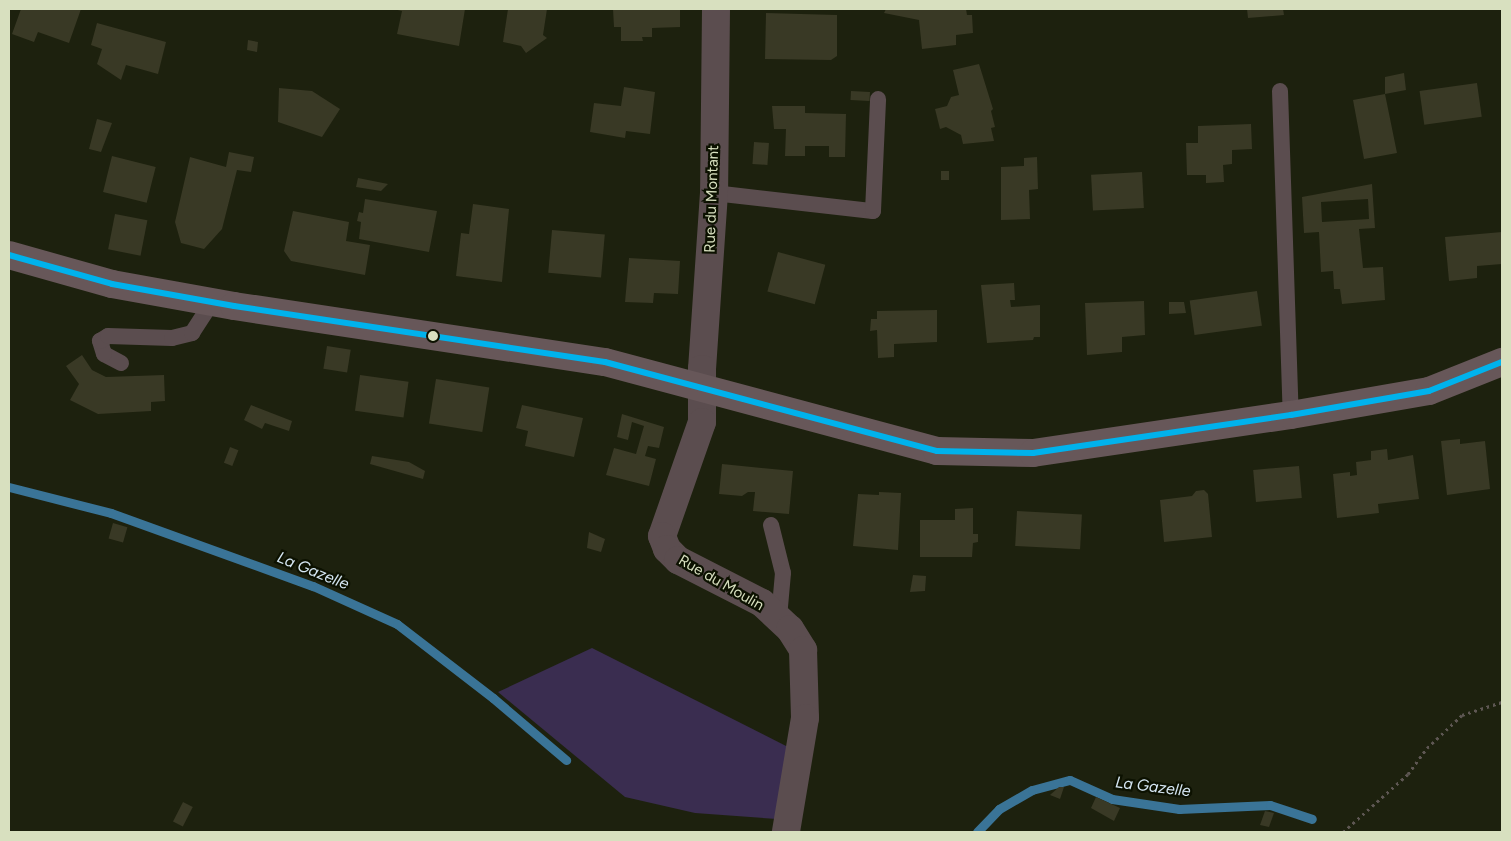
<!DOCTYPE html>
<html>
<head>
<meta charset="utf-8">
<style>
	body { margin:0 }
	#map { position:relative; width:1511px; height:841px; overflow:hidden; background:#1d210e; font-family:Figtree,sans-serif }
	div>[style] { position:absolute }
	.green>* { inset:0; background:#3a2d50 }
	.stream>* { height:9px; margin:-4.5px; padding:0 4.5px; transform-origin:4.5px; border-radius:4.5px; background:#3a7497 }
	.building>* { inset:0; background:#393925; transform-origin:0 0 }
	.path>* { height:3px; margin-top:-1.5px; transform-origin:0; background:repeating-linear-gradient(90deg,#5e5753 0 2.5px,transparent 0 6.5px) }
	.service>* { height:16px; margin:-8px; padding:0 8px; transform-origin:8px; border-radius:8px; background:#5b4d4f }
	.minor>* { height:28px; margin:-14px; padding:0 14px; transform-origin:14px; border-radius:14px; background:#5b4d4f }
	.secondary>* { height:28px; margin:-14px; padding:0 14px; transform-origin:14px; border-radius:14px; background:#675759 }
	.bus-1>* { height:6px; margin:-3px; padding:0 3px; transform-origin:3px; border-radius:3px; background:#00b2ec }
	.dots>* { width:14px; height:14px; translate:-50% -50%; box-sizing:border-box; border:2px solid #0c1100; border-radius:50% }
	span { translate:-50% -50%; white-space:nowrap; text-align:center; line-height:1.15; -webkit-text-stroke:4.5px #0c1100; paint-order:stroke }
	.street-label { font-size:15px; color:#d8e0bf }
	.water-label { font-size:16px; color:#d6e7f3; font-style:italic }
	.frame { position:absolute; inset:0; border:10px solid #d8e0bf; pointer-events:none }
</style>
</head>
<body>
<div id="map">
	<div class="green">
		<i style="clip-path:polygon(592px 648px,790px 748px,777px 819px,695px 813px,625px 797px,498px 692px)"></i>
	</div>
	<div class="stream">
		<i style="left:9px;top:487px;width:105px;rotate:14.3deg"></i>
		<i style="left:111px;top:513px;width:215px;rotate:19.9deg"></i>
		<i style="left:313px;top:586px;width:92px;rotate:24.3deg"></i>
		<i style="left:397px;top:624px;width:121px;rotate:37.6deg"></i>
		<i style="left:493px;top:698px;width:96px;rotate:40.3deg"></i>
		<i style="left:977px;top:832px;width:32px;rotate:-46deg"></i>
		<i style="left:999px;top:809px;width:38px;rotate:-30deg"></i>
		<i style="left:1032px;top:790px;width:39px;rotate:-15deg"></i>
		<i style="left:1070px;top:780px;width:46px;rotate:24.3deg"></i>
		<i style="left:1112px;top:799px;width:68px;rotate:8.5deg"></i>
		<i style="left:1179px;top:809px;width:91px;rotate:-2.5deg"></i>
		<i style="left:1270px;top:805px;width:44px;rotate:18.4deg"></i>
	</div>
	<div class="building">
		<i style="clip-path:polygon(21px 9px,81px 9px,69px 43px,38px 32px,34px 42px,12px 34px)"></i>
		<i style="clip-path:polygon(465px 9px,459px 46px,397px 34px,402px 11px,393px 9px)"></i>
		<i style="clip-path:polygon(508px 9px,547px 9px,543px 35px,547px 38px,526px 53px,521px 46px,503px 42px)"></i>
		<i style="clip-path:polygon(613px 9px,680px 9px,680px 27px,652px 28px,652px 37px,642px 37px,643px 41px,621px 41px,621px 27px,614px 27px)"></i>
		<i style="clip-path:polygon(886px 9px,966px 9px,967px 15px,972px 15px,973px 33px,956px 35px,956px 45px,922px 49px,919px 20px,884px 13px)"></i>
		<i style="clip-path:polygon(1247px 9px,1283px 9px,1284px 15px,1248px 18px)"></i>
		<i style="clip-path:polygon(766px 13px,837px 15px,837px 56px,831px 60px,765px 59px)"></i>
		<i style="clip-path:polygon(97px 23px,166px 42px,158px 74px,126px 65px,121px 80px,97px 64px,102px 49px,91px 45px)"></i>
		<i style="clip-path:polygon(248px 40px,258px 42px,257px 52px,247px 50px)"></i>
		<i style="clip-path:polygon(979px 64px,993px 109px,991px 111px,995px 127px,991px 128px,994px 141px,963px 144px,961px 135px,946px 127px,940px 129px,935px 109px,947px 106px,951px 97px,959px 95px,953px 70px)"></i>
		<i style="clip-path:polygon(1404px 73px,1406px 90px,1385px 94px,1397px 153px,1364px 159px,1353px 100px,1385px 94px,1385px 77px)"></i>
		<i style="left:1477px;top:83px;width:34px;height:58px;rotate:82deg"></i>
		<i style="clip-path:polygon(624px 87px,655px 92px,650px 134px,626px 131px,625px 138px,590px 132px,594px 103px,621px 106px)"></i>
		<i style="clip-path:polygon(279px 88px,312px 91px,340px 109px,322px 137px,278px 122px)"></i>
		<i style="left:851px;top:91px;width:19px;height:9px;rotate:3deg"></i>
		<i style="clip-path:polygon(772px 106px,805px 106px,805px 113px,846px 114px,845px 157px,829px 157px,829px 146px,805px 146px,805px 156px,785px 156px,786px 129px,774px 129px)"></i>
		<i style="clip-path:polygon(97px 119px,112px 123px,101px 152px,89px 149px)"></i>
		<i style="clip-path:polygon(1251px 124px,1252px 149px,1232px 150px,1232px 164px,1223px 165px,1224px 182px,1206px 183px,1206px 175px,1187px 175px,1186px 143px,1198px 143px,1198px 126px)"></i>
		<i style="left:754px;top:142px;width:15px;height:22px;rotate:4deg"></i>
		<i style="clip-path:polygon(229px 152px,254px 157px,251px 172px,237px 170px,222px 229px,204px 249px,181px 243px,175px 222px,190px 157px,226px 167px)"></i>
		<i style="left:112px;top:156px;width:45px;height:37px;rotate:14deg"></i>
		<i style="clip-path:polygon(1037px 157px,1038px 189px,1029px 190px,1030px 219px,1001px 220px,1001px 167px,1024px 166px,1024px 158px)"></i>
		<i style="left:941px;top:171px;width:8px;height:9px"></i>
		<i style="left:1142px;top:172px;width:36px;height:51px;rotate:87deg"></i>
		<i style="clip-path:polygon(358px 178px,388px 184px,381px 191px,356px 187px)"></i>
		<i style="clip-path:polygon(evenodd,1372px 184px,1375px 228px,1359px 229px,1363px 268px,1383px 267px,1385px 300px,1342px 304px,1340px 289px,1334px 289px,1333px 271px,1321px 272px,1319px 232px,1304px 233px,1302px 197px,1372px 184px,1368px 199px,1369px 219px,1322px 222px,1321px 202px,1368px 199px)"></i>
		<i style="clip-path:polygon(365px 199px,437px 211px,429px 252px,359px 239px,361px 222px,357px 221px,359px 212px,363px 213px)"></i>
		<i style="clip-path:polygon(473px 204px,509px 209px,502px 282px,456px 276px,461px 233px,469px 234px)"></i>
		<i style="clip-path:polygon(293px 211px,349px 222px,346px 241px,370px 245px,365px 275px,291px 261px,284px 251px)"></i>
		<i style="left:115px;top:214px;width:33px;height:36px;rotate:11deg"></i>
		<i style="left:552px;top:230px;width:53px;height:43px;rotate:5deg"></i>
		<i style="clip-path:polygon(1502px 232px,1502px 264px,1477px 266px,1477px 278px,1449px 281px,1445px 237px)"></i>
		<i style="left:778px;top:252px;width:49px;height:41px;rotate:15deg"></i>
		<i style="clip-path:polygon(629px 258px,680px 261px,678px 294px,654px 293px,653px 303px,625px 302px)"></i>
		<i style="clip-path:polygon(1014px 283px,1015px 300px,1010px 300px,1011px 307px,1040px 305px,1040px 337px,1034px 337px,1033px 340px,987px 343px,981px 285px)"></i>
		<i style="left:1257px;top:291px;width:35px;height:68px;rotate:82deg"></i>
		<i style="clip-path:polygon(1144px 301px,1145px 335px,1122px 337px,1122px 352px,1087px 355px,1085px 303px)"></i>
		<i style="clip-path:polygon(1169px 302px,1184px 302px,1186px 313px,1169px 314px)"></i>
		<i style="clip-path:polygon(937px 310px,937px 342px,894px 344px,894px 357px,878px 358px,877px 330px,870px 331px,871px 319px,877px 319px,877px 311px)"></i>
		<i style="left:327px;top:346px;width:24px;height:23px;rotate:9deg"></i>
		<i style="clip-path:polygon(82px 355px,92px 370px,106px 377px,164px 375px,165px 401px,151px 402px,151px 411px,98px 414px,70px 400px,79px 384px,66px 366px)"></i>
		<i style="left:360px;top:375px;width:49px;height:36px;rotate:8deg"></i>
		<i style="left:436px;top:379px;width:54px;height:45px;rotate:9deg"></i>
		<i style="clip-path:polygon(251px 405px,292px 421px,289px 431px,265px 423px,262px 429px,244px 420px)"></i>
		<i style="clip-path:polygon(522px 405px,583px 418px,574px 457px,525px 446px,528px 431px,516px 428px)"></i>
		<i style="clip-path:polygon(622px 414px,664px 427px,659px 448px,648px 446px,645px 456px,656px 459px,649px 486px,606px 475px,614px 448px,636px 454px,644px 426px,632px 422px,628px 440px,617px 437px)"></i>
		<i style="clip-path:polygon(1460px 439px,1460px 444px,1485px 441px,1490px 489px,1447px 495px,1441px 441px)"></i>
		<i style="left:230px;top:447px;width:9px;height:17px;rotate:21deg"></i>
		<i style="clip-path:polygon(1387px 449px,1388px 460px,1413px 455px,1419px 499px,1378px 504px,1379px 513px,1337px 518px,1333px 474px,1350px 472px,1350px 476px,1357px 475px,1356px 462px,1371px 460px,1371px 451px)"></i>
		<i style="clip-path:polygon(372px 456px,409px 462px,425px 471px,423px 479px,370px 464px)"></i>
		<i style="clip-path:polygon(722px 464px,793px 471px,789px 514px,753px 511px,755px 492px,748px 492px,742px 496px,719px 494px)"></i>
		<i style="left:1299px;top:466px;width:32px;height:46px;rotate:85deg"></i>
		<i style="clip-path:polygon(1204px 490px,1208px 494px,1212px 537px,1164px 542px,1160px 500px,1192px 496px,1196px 491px)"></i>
		<i style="clip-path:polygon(879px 492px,901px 493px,898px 550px,853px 546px,858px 494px,879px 495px)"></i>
		<i style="clip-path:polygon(973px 508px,973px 534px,978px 534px,978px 542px,973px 543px,972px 557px,920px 557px,920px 520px,955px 520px,955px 509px)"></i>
		<i style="left:1017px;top:511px;width:65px;height:35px;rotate:3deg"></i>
		<i style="left:113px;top:523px;width:15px;height:16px;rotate:16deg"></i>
		<i style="clip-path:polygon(589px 532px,605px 539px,601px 552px,587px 548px)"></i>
		<i style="clip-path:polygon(913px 575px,926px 576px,925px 591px,910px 592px)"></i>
		<i style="clip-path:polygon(1059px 787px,1064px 787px,1060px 799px,1050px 795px)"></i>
		<i style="clip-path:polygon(1096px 797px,1120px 808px,1114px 821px,1091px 808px)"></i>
		<i style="left:183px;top:802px;width:11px;height:22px;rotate:27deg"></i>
		<i style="clip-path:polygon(1265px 811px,1274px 813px,1269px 827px,1260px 825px)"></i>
	</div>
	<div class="path">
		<i style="left:1343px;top:832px;width:87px;rotate:-41.7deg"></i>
		<i style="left:1408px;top:774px;width:32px;rotate:-54deg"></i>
		<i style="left:1427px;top:748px;width:48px;rotate:-43.3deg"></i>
		<i style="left:1462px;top:715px;width:42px;rotate:-18deg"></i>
	</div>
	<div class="service">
		<i style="left:1280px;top:91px;width:324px;rotate:88.1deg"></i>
		<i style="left:714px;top:193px;width:160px;rotate:6.5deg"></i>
		<i style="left:873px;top:211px;width:112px;rotate:-87.4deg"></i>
		<i style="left:121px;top:363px;width:19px;rotate:-152deg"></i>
		<i style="left:104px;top:354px;width:14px;rotate:-107deg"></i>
		<i style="left:100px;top:341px;width:9px;rotate:-32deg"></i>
		<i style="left:108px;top:336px;width:64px;rotate:1.8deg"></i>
		<i style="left:172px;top:338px;width:21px;rotate:-14deg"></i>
		<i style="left:192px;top:333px;width:37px;rotate:-57deg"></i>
		<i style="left:771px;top:525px;width:49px;rotate:76deg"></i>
		<i style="left:783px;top:573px;width:45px;rotate:95.1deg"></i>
	</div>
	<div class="minor">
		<i style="left:716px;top:9px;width:184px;rotate:90.6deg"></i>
		<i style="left:714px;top:193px;width:176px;rotate:93.9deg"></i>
		<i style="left:702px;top:369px;width:53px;rotate:90deg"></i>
		<i style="left:702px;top:422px;width:121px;rotate:109.3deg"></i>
		<i style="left:662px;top:536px;width:14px;rotate:69deg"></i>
		<i style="left:667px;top:549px;width:16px;rotate:45deg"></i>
		<i style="left:678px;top:560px;width:94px;rotate:27.1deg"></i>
		<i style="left:762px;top:603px;width:38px;rotate:43deg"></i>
		<i style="left:790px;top:629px;width:25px;rotate:58deg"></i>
		<i style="left:803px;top:650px;width:68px;rotate:88.3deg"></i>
		<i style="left:805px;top:718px;width:116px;rotate:99.5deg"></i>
	</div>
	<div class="secondary">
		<i style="left:9px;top:255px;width:107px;rotate:15.7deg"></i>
		<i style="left:112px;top:284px;width:124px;rotate:10.2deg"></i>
		<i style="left:234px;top:306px;width:375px;rotate:8.6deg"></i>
		<i style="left:605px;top:362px;width:344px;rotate:15deg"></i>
		<i style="left:937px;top:451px;width:96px;rotate:1.2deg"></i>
		<i style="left:1033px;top:453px;width:261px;rotate:-8.4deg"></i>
		<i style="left:1291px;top:415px;width:140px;rotate:-9.9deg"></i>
		<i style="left:1429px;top:391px;width:79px;rotate:-21.7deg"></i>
	</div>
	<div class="bus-1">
		<i style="left:9px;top:255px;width:107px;rotate:15.7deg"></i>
		<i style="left:112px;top:284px;width:124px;rotate:10.2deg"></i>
		<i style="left:234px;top:306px;width:375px;rotate:8.6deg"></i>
		<i style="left:605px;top:362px;width:344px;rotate:15deg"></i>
		<i style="left:937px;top:451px;width:96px;rotate:1.2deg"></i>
		<i style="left:1033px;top:453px;width:261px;rotate:-8.4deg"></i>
		<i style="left:1291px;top:415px;width:140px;rotate:-9.9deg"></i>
		<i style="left:1429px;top:391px;width:79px;rotate:-21.7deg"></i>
	</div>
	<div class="dots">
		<i style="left:433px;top:336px;background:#d8e0bf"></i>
	</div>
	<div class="street-label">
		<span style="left:712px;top:199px;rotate:-88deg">Rue du Montant</span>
		<span style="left:721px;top:583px;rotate:30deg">Rue du Moulin</span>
	</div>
	<div class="water-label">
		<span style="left:313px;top:571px;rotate:22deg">La Gazelle</span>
		<span style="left:1153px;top:787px;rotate:7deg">La Gazelle</span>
	</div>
	<div class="frame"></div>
</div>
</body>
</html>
